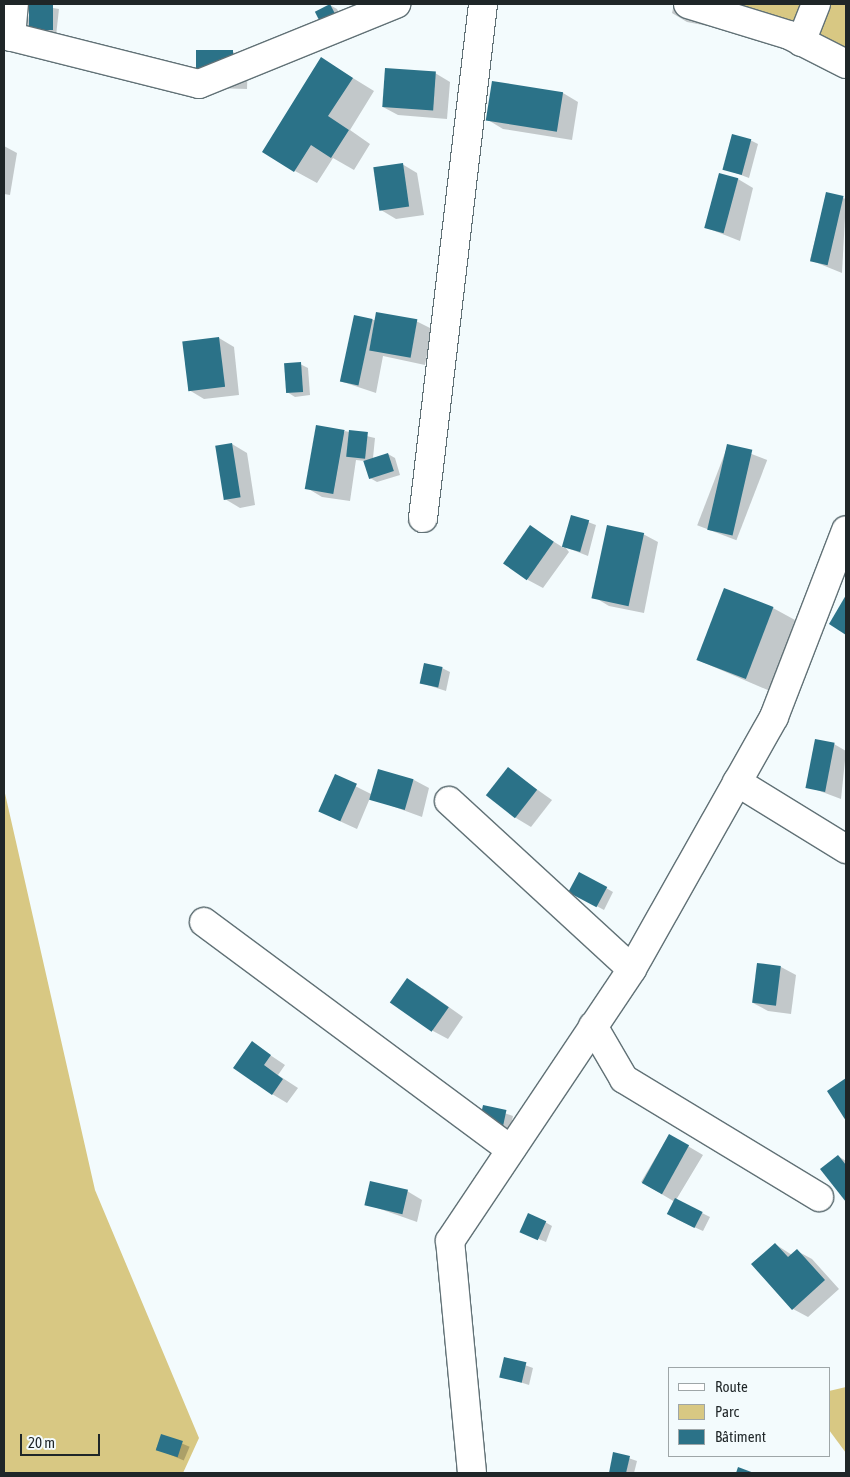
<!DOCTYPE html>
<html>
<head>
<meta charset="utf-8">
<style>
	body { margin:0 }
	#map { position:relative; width:850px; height:1477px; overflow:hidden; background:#f3fbfd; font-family:"Asap Condensed",sans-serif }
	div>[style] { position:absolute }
	.green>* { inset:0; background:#d8c883 }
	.shadow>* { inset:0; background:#0003; transform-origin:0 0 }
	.building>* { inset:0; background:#2b7288; transform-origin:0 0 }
	.roads { filter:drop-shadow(1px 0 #617176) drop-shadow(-1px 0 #617176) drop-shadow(0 1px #617176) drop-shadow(0 -1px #617176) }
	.minor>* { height:28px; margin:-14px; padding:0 14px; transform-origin:14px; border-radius:14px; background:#fff }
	span { translate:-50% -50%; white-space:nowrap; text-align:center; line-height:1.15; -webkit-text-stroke:5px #f3fbfd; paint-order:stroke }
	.frame { position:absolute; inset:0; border:5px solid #1f2628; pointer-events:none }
	.legend { position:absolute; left:668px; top:1367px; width:162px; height:90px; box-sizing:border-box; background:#f3fbfd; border:1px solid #9ea6a8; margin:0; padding:6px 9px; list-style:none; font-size:15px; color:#1f2628 }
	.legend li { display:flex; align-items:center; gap:10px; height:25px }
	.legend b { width:25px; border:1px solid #9ea6a8 }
	.scale { position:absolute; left:20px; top:1434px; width:80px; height:22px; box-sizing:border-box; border:2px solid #1f2628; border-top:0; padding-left:6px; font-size:15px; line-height:18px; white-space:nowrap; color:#1f2628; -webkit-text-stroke:4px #f3fbfd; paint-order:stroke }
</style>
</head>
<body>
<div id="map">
	<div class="green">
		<i style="clip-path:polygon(672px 4px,846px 4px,846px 57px)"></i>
		<i style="clip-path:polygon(4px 789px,95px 1190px,199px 1438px,183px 1473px,4px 1473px)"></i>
		<i style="clip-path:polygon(846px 1387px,846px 1453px,829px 1430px,829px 1391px)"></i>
	</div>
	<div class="shadow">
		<i style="clip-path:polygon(30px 4px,59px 9px,56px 36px,27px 29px)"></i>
		<i style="clip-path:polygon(674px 4px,739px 4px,734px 31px,687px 22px,672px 13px)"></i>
		<i style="clip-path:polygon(330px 5px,337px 9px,348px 31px,334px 37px)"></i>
		<i style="clip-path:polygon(233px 52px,248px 60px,247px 89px,211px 88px)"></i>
		<i style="clip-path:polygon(322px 59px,374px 91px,350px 130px,370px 144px,354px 170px,333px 158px,317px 183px,295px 171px)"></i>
		<i style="clip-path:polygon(435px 73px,450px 82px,447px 119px,398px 115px,383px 107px)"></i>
		<i style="clip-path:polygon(494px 83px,563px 93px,578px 102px,572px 140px,503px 129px,488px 120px)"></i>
		<i style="clip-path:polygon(750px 140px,758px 144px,749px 178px,725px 169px)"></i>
		<i style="clip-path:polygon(4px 146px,17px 153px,10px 195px,4px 194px)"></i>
		<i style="clip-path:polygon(402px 164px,417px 173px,424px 215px,396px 219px,381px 210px)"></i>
		<i style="clip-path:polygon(738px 179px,753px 188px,740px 241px,707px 228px)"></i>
		<i style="clip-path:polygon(827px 193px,846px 199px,842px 273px,810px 260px)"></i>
		<i style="clip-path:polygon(372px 320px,416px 321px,432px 329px,425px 365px,383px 356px,376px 393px,343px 382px)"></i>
		<i style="clip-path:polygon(219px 338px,234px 347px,239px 395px,204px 399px,189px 390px)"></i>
		<i style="clip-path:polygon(300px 364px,308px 368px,310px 395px,295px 397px,287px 392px)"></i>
		<i style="clip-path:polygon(345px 431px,375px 438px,373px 458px,388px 454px,395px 458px,400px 475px,377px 482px,370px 478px,365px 461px,356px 460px,350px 501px,322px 497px,307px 488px)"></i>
		<i style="clip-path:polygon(232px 444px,247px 453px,255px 505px,240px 508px,225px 499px)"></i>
		<i style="left:728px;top:445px;width:42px;height:86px;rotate:21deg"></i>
		<i style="clip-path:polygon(572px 516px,596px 525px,588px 556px,565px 547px,569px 552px,543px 588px,528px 580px,530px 527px,564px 548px)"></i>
		<i style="clip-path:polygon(643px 534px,658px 542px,644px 613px,609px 606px,594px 597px)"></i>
		<i style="clip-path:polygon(773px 608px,795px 620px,770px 691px,700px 661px)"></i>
		<i style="clip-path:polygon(442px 668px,450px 672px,446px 691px,421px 683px)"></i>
		<i style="clip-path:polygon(834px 744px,846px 751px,841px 799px,809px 787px)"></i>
		<i style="clip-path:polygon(508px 769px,552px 800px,531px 827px,516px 818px)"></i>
		<i style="clip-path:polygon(335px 776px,373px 795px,414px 780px,429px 788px,422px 817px,370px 798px,357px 829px,335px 819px,320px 810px)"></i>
		<i style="clip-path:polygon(606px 888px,613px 892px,604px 910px,578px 896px)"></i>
		<i style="clip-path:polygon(758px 964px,781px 967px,796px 975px,791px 1014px,768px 1011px,753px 1003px)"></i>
		<i style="clip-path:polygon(422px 988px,463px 1017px,448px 1039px,433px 1031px)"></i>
		<i style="clip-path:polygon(252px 1043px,285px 1065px,278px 1075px,298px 1088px,287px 1103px,272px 1094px)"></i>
		<i style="clip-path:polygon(484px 1106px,513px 1116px,509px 1134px)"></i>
		<i style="clip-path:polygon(669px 1135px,703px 1155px,676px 1200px,710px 1217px,703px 1231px,676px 1219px,675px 1202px,641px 1182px)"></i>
		<i style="clip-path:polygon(838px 1156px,846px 1161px,846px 1200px,822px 1169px)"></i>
		<i style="clip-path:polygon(407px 1191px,422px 1200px,417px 1222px,366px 1204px)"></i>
		<i style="clip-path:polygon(545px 1222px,552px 1226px,546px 1242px,529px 1235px)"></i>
		<i style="clip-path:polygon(775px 1244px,792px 1255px,797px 1251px,812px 1259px,839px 1289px,808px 1317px,793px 1309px)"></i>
		<i style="clip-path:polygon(505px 1358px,533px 1368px,529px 1385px,501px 1376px)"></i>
		<i style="left:162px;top:1435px;width:30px;height:15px;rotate:23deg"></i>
		<i style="clip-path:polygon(614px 1453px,637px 1461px,634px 1473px,610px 1473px)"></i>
	</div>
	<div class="building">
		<i style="left:29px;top:4px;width:24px;height:26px"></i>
		<i style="left:330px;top:4px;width:25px;height:17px;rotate:63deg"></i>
		<i style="left:196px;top:50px;width:37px;height:30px"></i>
		<i style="clip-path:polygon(321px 57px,353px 78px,328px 116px,349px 130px,331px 158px,311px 145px,294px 172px,262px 152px)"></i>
		<i style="left:385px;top:68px;width:51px;height:39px;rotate:4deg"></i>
		<i style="left:492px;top:81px;width:72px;height:40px;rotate:9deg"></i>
		<i style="left:732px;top:134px;width:20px;height:37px;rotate:15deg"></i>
		<i style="left:403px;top:163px;width:44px;height:30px;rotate:82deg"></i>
		<i style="left:719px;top:173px;width:20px;height:57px;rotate:15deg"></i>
		<i style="left:826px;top:192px;width:18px;height:71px;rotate:13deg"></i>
		<i style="left:376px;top:312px;width:42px;height:39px;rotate:10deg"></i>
		<i style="left:354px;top:315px;width:19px;height:68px;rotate:12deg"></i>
		<i style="left:219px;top:337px;width:50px;height:37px;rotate:83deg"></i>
		<i style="left:301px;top:362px;width:30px;height:17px;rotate:86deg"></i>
		<i style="left:316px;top:425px;width:29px;height:65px;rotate:10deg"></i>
		<i style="left:349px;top:430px;width:19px;height:27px;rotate:6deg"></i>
		<i style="left:232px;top:443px;width:55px;height:17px;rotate:81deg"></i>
		<i style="left:727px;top:444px;width:26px;height:88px;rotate:13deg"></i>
		<i style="left:388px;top:453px;width:19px;height:26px;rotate:72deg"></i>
		<i style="left:571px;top:515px;width:19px;height:33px;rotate:16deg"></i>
		<i style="left:530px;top:525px;width:29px;height:47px;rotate:35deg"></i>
		<i style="left:607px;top:525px;width:38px;height:75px;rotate:12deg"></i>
		<i style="left:724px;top:588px;width:53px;height:77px;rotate:21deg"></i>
		<i style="clip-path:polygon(846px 595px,846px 635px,829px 624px)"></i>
		<i style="left:424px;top:663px;width:19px;height:21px;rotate:12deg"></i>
		<i style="left:815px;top:739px;width:20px;height:50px;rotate:11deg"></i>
		<i style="left:508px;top:767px;width:37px;height:36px;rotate:38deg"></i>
		<i style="left:378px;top:769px;width:37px;height:32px;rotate:16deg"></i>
		<i style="left:335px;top:774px;width:24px;height:41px;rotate:24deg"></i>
		<i style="left:579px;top:872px;width:32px;height:23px;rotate:28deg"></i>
		<i style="left:757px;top:963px;width:24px;height:40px;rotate:7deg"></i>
		<i style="left:407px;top:978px;width:51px;height:30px;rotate:35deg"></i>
		<i style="clip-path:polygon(252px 1041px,271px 1055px,264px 1065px,283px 1079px,272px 1095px,233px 1068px)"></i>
		<i style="clip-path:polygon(846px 1078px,846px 1121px,827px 1091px)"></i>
		<i style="left:483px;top:1105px;width:24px;height:21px;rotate:12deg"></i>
		<i style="left:669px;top:1134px;width:23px;height:56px;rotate:29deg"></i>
		<i style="clip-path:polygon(838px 1155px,846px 1165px,846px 1202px,820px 1169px)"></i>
		<i style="left:370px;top:1181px;width:39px;height:25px;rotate:13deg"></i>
		<i style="left:675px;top:1198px;width:31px;height:18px;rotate:27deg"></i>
		<i style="left:528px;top:1213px;width:20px;height:21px;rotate:24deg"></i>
		<i style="clip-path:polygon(775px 1243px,788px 1257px,797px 1249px,825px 1280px,792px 1310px,751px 1264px)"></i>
		<i style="left:504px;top:1357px;width:23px;height:21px;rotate:13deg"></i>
		<i style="left:161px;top:1434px;width:23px;height:17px;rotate:18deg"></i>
		<i style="clip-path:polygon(613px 1452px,630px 1456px,626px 1473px,609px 1473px)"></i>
		<i style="clip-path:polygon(738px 1467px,754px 1473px,736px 1473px)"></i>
	</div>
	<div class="roads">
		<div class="minor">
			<i style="left:688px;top:4px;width:106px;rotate:17.1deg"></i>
			<i style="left:789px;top:35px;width:64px;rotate:27deg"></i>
			<i style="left:4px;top:35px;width:201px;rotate:14.1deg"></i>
			<i style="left:199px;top:84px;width:213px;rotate:-22.1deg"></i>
			<i style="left:11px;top:37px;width:33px;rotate:-85deg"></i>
			<i style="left:801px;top:42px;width:41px;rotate:-68.5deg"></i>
			<i style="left:423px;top:518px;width:517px;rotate:-83.34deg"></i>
			<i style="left:737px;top:782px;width:128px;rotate:31.6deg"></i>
			<i style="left:449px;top:801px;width:248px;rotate:42.6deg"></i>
			<i style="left:204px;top:922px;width:382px;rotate:36.6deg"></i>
			<i style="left:593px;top:1026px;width:61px;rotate:59.7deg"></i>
			<i style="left:624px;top:1079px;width:228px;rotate:31.2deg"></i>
			<i style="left:472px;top:1473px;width:233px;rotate:-95.4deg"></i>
			<i style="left:450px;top:1241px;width:327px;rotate:-56.2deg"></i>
			<i style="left:632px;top:969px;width:289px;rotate:-60.6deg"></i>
			<i style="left:774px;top:717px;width:200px;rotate:-68.9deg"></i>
		</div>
	</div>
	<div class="frame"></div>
	<ul class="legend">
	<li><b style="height:6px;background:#fff"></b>Route</li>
	<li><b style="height:14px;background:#d8c883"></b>Parc</li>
	<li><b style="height:14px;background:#2b7288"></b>Bâtiment</li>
	</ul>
	<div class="scale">20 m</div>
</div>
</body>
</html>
